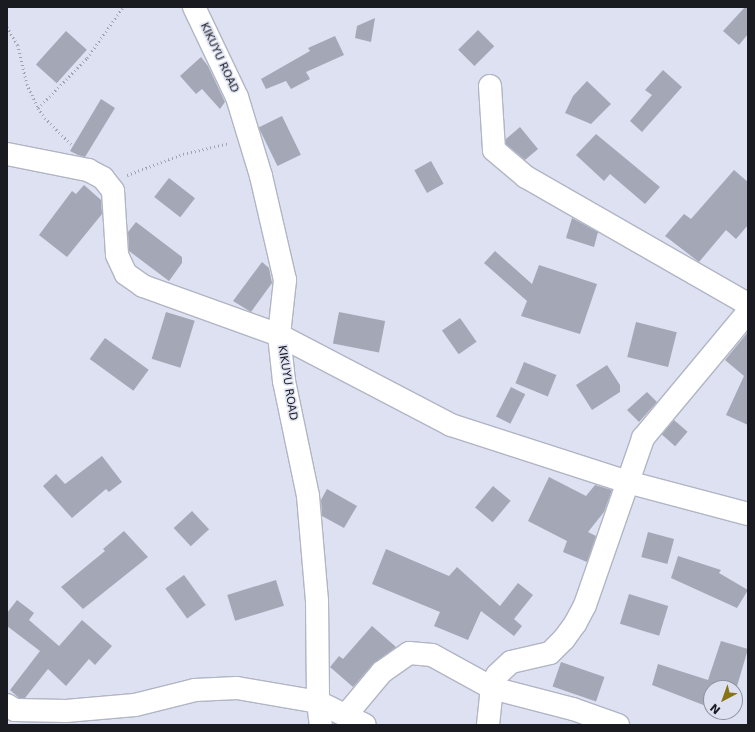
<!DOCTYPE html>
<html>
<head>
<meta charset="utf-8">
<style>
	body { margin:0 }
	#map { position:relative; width:755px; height:732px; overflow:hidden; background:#dde1f1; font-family:"DejaVu Sans",sans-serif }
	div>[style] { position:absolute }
	.building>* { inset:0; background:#a3a7b6; transform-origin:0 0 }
	.path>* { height:2.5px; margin-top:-1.25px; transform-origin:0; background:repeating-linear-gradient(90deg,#a0a3b0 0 1px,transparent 0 4px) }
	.roads { filter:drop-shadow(1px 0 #b1b5c4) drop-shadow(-1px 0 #b1b5c4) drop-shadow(0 1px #b1b5c4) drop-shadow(0 -1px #b1b5c4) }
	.minor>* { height:22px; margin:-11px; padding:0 11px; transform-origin:11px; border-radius:11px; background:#fff }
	span { translate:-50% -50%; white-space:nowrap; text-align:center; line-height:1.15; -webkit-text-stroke:3px #dde1f1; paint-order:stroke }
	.street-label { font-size:11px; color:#1a1b21 }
	.frame { position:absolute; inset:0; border:8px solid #1a1b21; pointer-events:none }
	.north { position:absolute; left:703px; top:680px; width:40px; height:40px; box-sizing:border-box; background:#dde1f1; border:1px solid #8f929e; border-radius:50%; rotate:221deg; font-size:11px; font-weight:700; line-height:16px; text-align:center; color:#1a1b21 }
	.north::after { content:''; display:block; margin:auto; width:14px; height:18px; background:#887315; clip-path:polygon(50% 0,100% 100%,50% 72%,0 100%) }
</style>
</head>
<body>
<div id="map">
	<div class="building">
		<i style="clip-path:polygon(745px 7px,748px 7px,748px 34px,739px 45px,723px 31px)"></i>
		<i style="clip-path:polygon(375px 18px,371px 42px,355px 38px,357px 26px)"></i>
		<i style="left:478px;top:30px;width:23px;height:28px;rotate:45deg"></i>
		<i style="left:66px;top:31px;width:28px;height:45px;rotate:42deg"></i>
		<i style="clip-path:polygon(335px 36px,344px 55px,306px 72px,310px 79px,291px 89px,286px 81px,266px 89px,261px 79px,310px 51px,308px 48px)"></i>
		<i style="clip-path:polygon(201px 57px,208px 66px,225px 102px,220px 109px,202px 89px,196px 94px,180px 76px)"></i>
		<i style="clip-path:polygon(663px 70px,682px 87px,642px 132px,630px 121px,652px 95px,645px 90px)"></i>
		<i style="clip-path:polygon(587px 81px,611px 104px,591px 124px,565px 113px,573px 96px)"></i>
		<i style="clip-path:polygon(101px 99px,115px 108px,85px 157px,78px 155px,70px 151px)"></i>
		<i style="left:282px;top:116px;width:43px;height:26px;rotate:64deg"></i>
		<i style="clip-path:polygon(520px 127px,538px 149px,525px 160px,506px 144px,506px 139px)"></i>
		<i style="clip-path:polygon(596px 134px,660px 187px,645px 204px,610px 174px,604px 181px,576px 155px)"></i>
		<i style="left:431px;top:161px;width:26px;height:19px;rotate:61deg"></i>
		<i style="clip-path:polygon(734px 170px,748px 182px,748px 225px,736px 239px,726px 230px,699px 262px,665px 236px,684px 214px,691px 219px)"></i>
		<i style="left:169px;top:178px;width:33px;height:24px;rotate:38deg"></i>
		<i style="clip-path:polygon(84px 185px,101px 200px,102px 214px,67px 257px,39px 235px,72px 191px,76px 194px)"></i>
		<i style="clip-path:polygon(572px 218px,598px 232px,594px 247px,566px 238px)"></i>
		<i style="clip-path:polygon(136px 222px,182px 257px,182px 263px,169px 281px,129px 251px,128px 232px)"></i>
		<i style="clip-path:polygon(495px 251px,532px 284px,539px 265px,597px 284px,580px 334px,521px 316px,527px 301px,484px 263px)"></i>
		<i style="clip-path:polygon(262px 262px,269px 268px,272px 283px,251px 312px,233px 301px)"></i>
		<i style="left:166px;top:312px;width:30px;height:49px;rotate:17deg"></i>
		<i style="left:339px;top:312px;width:47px;height:32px;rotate:11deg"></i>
		<i style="left:460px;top:318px;width:29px;height:22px;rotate:55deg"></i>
		<i style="left:636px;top:322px;width:42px;height:36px;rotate:14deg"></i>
		<i style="clip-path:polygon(748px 332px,748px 425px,726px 415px,744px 376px,725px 360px)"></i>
		<i style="left:105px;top:338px;width:54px;height:26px;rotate:36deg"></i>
		<i style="left:524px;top:362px;width:35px;height:23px;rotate:22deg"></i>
		<i style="clip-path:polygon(607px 365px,620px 385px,620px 392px,592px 410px,576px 385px)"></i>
		<i style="left:511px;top:387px;width:16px;height:33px;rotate:27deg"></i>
		<i style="clip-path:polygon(647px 392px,657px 402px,639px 422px,627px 410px)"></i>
		<i style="left:674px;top:420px;width:18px;height:19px;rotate:41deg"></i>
		<i style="clip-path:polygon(102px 456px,122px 482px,109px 492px,106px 489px,72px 518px,43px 486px,56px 474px,65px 484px)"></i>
		<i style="clip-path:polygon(549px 477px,586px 496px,595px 485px,612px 490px,604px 512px,588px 532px,596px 536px,587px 562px,563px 552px,567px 541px,528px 521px)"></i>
		<i style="left:493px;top:486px;width:23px;height:28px;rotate:40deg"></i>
		<i style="clip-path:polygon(327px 489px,357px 506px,344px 528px,322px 516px,321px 500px)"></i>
		<i style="left:192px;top:511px;width:25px;height:25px;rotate:47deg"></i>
		<i style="clip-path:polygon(124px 531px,148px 557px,83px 609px,61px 587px,105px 551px,103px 549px)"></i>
		<i style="left:648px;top:532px;width:27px;height:26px;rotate:15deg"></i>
		<i style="clip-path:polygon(386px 549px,449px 576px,457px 567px,500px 606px,518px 583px,533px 595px,514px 619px,522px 626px,514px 636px,481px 611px,468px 640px,434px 626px,440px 612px,372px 584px)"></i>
		<i style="clip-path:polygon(678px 556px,721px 570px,719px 573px,748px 590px,737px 608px,671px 578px)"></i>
		<i style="left:184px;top:575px;width:37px;height:23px;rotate:54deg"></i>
		<i style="left:276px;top:580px;width:27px;height:51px;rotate:73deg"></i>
		<i style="left:629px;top:594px;width:41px;height:31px;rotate:17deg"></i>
		<i style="clip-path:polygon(17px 600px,34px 613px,29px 620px,59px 646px,82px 620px,112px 646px,95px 665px,89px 659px,66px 686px,48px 669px,25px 698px,19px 698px,10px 690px,40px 651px,7px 626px,7px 613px)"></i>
		<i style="clip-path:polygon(372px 626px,396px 647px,373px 664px,353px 687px,330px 667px,339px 656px,343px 659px)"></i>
		<i style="clip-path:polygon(721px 641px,748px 649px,735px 693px,735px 688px,711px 688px,711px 708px,652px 685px,658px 664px,708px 680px)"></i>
		<i style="left:561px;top:662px;width:46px;height:26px;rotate:19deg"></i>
	</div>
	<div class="path">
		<i style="left:7px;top:27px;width:21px;rotate:59deg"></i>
		<i style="left:18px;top:45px;width:40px;rotate:77deg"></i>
		<i style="left:27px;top:84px;width:26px;rotate:65deg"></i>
		<i style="left:38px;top:108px;width:12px;rotate:55deg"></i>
		<i style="left:45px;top:118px;width:37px;rotate:45deg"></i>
		<i style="left:38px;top:108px;width:70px;rotate:-45.6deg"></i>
		<i style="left:87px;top:58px;width:62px;rotate:-54.8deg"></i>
		<i style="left:127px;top:175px;width:60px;rotate:-20.6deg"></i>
		<i style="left:183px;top:154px;width:47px;rotate:-13.4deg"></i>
	</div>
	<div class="roads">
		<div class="minor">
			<i style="left:194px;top:7px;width:100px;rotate:64.5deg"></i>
			<i style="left:237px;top:97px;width:83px;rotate:73.1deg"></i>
			<i style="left:261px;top:176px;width:107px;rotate:77deg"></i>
			<i style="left:285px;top:280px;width:55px;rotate:96.2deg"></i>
			<i style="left:279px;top:335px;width:46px;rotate:83.8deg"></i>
			<i style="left:284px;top:381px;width:117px;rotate:78.2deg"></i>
			<i style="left:308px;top:496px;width:105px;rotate:85.1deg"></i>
			<i style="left:317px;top:601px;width:101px;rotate:89.4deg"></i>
			<i style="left:318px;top:702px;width:23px;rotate:83deg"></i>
			<i style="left:490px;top:86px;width:64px;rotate:86.4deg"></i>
			<i style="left:494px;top:150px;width:42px;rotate:40.2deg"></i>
			<i style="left:526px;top:177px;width:256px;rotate:29.8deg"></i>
			<i style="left:7px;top:154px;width:83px;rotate:11.2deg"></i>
			<i style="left:88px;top:170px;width:17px;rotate:28deg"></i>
			<i style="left:103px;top:178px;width:16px;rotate:52deg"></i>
			<i style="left:113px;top:191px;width:64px;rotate:86.4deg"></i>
			<i style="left:117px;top:255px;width:21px;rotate:65deg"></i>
			<i style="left:126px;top:274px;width:21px;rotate:35deg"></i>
			<i style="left:143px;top:286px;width:145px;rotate:19.8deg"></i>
			<i style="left:279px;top:335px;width:194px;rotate:27.6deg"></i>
			<i style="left:451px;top:425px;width:185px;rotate:17.9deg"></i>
			<i style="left:627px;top:482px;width:125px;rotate:14.8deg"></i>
			<i style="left:7px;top:705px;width:9px;rotate:32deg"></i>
			<i style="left:15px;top:710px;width:51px;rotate:1.1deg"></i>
			<i style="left:66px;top:711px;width:69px;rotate:-5deg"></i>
			<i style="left:135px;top:705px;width:62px;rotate:-14deg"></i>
			<i style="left:195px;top:690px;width:42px;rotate:-2.7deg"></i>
			<i style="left:237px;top:688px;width:82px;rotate:9.8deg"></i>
			<i style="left:318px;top:702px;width:52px;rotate:26.1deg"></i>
			<i style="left:346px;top:715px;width:56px;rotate:-50.1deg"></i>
			<i style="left:382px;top:672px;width:33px;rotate:-35deg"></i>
			<i style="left:409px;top:653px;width:23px;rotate:5deg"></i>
			<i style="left:432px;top:655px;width:68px;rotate:28.8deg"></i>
			<i style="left:492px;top:688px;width:84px;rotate:14.5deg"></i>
			<i style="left:573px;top:709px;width:48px;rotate:19.6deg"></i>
			<i style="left:488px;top:725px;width:37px;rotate:-84deg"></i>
			<i style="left:492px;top:688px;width:14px;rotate:-69deg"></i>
			<i style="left:497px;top:675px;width:19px;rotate:-43deg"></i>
			<i style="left:511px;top:662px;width:40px;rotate:-13deg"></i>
			<i style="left:550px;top:653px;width:20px;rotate:-45deg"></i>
			<i style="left:564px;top:639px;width:19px;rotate:-54deg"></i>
			<i style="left:575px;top:624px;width:21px;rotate:-62deg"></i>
			<i style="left:585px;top:605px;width:177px;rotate:-70.8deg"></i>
			<i style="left:643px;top:438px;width:164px;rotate:-50.2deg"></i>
		</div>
	</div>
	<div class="street-label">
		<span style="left:219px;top:58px;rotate:65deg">KIKUYU ROAD</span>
		<span style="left:287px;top:383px;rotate:81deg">KIKUYU ROAD</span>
	</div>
	<div class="frame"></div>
	<div class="north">N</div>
</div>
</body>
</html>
